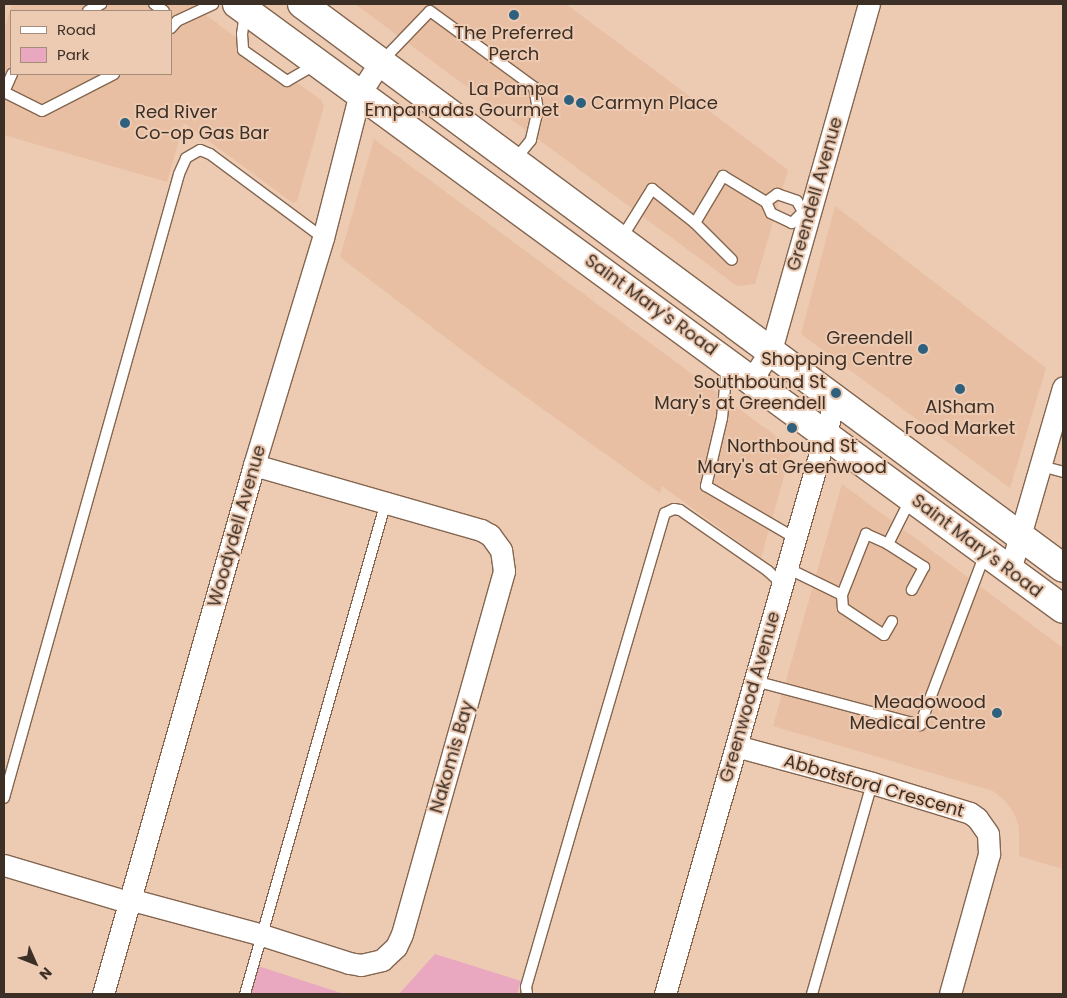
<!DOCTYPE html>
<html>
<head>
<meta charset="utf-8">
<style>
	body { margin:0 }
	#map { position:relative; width:1067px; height:998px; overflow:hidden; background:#edcab2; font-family:Poppins,sans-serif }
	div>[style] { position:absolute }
	.built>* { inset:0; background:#e8bfa2 }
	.green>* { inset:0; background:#e9a8bf }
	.roads { filter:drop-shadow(1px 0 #846650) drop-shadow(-1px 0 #846650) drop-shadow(0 1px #846650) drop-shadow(0 -1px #846650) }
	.lane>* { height:10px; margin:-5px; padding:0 5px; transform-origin:5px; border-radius:5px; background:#fff }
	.street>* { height:21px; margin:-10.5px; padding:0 10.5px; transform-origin:10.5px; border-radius:10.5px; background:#fff }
	.secondary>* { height:28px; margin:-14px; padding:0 14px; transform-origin:14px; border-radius:14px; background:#fff }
	.dots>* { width:14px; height:14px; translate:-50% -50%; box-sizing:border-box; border:2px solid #edcab2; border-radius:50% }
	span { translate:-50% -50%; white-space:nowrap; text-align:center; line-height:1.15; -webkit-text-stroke:4px #edcab2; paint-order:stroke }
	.poi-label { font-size:18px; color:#3c2f26 }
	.right { translate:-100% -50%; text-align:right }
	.left { translate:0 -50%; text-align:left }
	.street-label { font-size:18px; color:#3c2f26 }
	.frame { position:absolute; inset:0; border:5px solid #3c2f26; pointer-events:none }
	.legend { position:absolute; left:10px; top:10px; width:162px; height:65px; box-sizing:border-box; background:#edcab2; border:1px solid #a68c7a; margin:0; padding:6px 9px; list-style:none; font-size:15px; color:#3c2f26 }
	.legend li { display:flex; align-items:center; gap:10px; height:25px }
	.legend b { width:25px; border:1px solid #a68c7a }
	.north { position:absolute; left:10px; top:938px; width:50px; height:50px; -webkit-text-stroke:4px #edcab2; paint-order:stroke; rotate:134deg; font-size:14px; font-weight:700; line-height:20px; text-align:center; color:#3c2f26 }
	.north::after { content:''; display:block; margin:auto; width:18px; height:22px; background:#3c2f26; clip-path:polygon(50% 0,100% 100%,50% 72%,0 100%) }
</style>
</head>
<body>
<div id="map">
	<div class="built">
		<i style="clip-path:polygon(evenodd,12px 4px,191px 4px,321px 100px,324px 106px,297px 201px,293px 203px,184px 123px,167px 182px,4px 135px,4px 30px,12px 4px,11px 11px,171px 11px,171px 74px,11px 74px,11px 11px)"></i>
		<i style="clip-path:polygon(355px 4px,566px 4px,788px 170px,755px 284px,737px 286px)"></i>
		<i style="clip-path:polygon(374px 139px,792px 448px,761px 558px,662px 486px,660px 493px,483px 366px,340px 257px)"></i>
		<i style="clip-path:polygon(835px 206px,1046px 368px,1010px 488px,801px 334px)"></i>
		<i style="clip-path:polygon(842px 484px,1063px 648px,1063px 869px,1019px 856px,1019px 827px,1014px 813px,1005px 801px,993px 791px,773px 726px)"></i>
	</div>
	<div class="green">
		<i style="clip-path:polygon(435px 954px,521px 981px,517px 994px,399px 994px)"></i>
		<i style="clip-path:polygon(258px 966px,344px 994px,250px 994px)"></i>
	</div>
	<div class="roads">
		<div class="lane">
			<i style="left:154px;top:4px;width:12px;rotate:35deg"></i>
			<i style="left:88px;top:11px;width:15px;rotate:-28deg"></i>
			<i style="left:245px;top:13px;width:21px;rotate:98deg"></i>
			<i style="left:242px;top:34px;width:16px;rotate:86deg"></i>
			<i style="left:243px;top:50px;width:54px;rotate:35.2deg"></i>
			<i style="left:287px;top:81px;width:32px;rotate:-30deg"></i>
			<i style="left:171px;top:28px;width:9px;rotate:-49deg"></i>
			<i style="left:177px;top:21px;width:40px;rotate:-25deg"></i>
			<i style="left:382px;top:61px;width:69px;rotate:-46.2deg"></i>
			<i style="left:430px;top:11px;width:129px;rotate:36.2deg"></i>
			<i style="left:534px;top:87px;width:22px;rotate:80deg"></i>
			<i style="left:538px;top:109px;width:32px;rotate:103deg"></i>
			<i style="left:531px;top:140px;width:26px;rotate:129deg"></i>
			<i style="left:4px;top:92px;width:42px;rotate:26.6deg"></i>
			<i style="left:42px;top:111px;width:81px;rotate:-27.2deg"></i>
			<i style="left:4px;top:92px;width:20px;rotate:-66deg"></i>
			<i style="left:803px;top:212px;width:16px;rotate:135deg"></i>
			<i style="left:792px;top:223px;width:23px;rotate:-155deg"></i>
			<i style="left:771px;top:213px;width:12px;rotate:-114deg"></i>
			<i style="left:766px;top:202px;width:14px;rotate:-36deg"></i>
			<i style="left:777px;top:194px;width:21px;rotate:19deg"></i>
			<i style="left:797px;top:201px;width:13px;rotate:61deg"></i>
			<i style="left:803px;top:212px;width:7px;rotate:27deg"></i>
			<i style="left:695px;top:223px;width:52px;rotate:45deg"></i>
			<i style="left:621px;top:239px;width:59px;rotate:-58.2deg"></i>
			<i style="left:652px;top:189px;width:55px;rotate:38.3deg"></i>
			<i style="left:695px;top:223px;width:55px;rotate:-59.2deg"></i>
			<i style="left:723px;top:176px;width:50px;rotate:31.2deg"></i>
			<i style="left:727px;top:367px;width:51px;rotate:95.6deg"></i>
			<i style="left:722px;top:418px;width:70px;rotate:103.2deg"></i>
			<i style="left:706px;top:486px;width:103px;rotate:30.3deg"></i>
			<i style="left:1041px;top:466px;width:23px;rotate:15deg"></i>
			<i style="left:888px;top:544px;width:43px;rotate:32.6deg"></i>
			<i style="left:924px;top:567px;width:26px;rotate:118deg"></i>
			<i style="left:787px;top:568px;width:61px;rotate:26.1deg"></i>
			<i style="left:842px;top:595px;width:66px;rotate:-68.5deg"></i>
			<i style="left:866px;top:534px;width:24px;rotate:24deg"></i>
			<i style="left:888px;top:544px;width:51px;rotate:-63.4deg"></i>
			<i style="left:842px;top:595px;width:13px;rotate:86deg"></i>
			<i style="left:843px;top:608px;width:49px;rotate:33.4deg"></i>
			<i style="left:884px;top:635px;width:16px;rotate:-60deg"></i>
			<i style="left:755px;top:681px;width:171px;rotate:14.9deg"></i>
			<i style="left:920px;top:725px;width:183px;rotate:-69.2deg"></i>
			<i style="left:4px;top:798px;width:648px;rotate:-74.33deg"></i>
			<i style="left:179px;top:174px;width:17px;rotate:-66deg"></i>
			<i style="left:186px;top:158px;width:16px;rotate:-30deg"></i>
			<i style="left:200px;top:150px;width:11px;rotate:22deg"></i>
			<i style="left:210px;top:154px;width:141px;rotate:36.6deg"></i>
			<i style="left:245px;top:994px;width:512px;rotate:-74.01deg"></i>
			<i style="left:527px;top:994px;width:7px;rotate:-98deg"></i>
			<i style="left:526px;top:987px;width:169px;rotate:-73.8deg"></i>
			<i style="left:573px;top:825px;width:325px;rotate:-73.6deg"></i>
			<i style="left:665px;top:513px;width:10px;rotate:-24deg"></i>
			<i style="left:674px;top:509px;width:6px;rotate:9deg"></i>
			<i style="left:680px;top:510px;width:107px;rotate:34.7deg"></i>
			<i style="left:768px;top:571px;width:19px;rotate:43deg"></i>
			<i style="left:812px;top:994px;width:219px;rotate:-74.1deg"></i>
		</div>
		<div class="street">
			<i style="left:752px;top:379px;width:35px;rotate:-57deg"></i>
			<i style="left:771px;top:350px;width:360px;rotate:-74.2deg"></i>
			<i style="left:1010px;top:570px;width:190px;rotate:-73.8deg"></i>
			<i style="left:736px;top:746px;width:141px;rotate:15.2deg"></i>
			<i style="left:872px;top:783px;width:102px;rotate:17deg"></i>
			<i style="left:970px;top:813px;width:9px;rotate:36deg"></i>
			<i style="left:977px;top:818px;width:19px;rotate:55deg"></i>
			<i style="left:988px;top:834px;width:20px;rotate:87deg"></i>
			<i style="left:989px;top:854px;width:145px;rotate:105.6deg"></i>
			<i style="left:4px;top:865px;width:129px;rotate:16.6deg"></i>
			<i style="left:129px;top:899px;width:138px;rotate:15.1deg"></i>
			<i style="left:262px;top:935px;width:91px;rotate:17.8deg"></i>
			<i style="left:349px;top:963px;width:12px;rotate:9deg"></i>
			<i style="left:361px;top:965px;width:22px;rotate:-13deg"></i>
			<i style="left:382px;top:960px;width:19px;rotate:-43deg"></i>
			<i style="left:396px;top:947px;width:14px;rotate:-65deg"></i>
			<i style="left:402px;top:934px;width:377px;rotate:-74.3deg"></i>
			<i style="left:504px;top:571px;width:21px;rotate:-98deg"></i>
			<i style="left:501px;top:550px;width:19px;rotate:-126deg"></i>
			<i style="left:490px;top:535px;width:10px;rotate:-151deg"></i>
			<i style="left:481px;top:530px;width:236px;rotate:-164deg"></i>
			<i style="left:103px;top:994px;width:550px;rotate:-74.07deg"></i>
			<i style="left:254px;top:465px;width:237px;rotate:-73.1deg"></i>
			<i style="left:323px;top:238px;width:150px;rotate:-75.7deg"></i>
			<i style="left:360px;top:93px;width:37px;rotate:-57deg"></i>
			<i style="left:665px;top:994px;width:618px;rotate:-74.03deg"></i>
		</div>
		<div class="secondary">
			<i style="left:237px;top:4px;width:1024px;rotate:36.22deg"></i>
			<i style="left:302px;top:4px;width:947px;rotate:36.54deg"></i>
		</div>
	</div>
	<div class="dots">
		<i style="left:514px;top:15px;background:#2f617e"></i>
		<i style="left:569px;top:100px;background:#2f617e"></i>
		<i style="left:581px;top:103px;background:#2f617e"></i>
		<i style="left:125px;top:123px;background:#2f617e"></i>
		<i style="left:923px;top:349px;background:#2f617e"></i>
		<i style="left:960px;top:389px;background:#2f617e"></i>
		<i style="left:836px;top:393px;background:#2f617e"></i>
		<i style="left:792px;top:428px;background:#2f617e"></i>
		<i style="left:997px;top:713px;background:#2f617e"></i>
	</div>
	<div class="poi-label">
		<span style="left:514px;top:44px">The Preferred<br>Perch</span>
		<span class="right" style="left:559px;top:100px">La Pampa<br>Empanadas Gourmet</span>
		<span class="left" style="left:591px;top:103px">Carmyn Place</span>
		<span class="left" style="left:135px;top:123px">Red River<br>Co-op Gas Bar</span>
		<span class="right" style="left:913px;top:349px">Greendell<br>Shopping Centre</span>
		<span class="right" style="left:826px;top:393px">Southbound St<br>Mary's at Greendell</span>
		<span style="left:960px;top:418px">AlSham<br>Food Market</span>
		<span style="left:792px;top:457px">Northbound St<br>Mary's at Greenwood</span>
		<span class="right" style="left:986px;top:713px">Meadowood<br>Medical Centre</span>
	</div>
	<div class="street-label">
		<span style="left:815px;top:194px;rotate:-74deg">Greendell Avenue</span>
		<span style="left:651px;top:305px;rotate:36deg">Saint Mary's Road</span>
		<span style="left:237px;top:526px;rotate:-74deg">Woodydell Avenue</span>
		<span style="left:977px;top:546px;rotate:37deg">Saint Mary's Road</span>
		<span style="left:750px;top:697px;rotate:-74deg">Greenwood Avenue</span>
		<span style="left:452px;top:757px;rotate:-74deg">Nakomis Bay</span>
		<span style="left:874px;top:786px;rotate:16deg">Abbotsford Crescent</span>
	</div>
	<div class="frame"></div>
	<ul class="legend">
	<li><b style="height:6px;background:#fff"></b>Road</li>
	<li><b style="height:14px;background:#e9a8bf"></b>Park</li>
	</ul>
	<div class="north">N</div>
</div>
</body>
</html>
